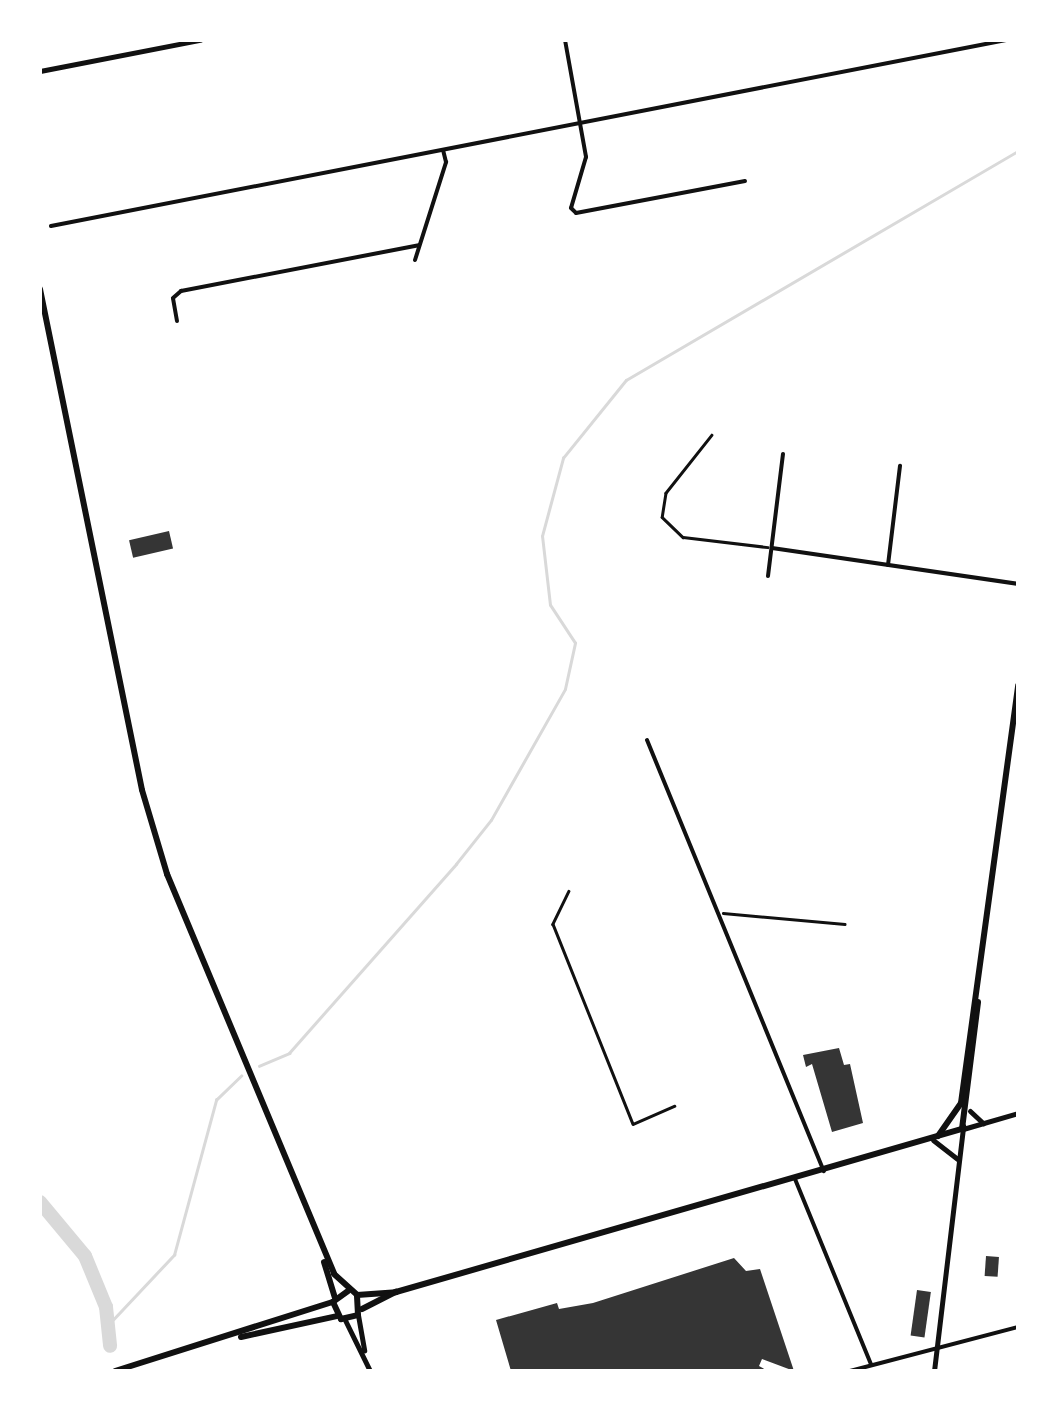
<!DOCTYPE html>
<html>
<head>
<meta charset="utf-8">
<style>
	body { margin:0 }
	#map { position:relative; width:1058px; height:1411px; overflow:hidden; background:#fff; font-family:Overpass,sans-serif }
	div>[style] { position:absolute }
	.stream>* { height:2.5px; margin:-1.25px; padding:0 1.25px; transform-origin:1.25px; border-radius:1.25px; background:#d9d9d9 }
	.river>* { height:14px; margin:-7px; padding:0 7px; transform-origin:7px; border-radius:7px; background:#d9d9d9 }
	.building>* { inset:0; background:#353535; transform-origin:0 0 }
	.path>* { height:2.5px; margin:-1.25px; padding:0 1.25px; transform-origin:1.25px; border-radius:1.25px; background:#111 }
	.minor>* { height:4px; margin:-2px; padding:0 2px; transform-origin:2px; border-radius:2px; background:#111 }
	.tertiary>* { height:5px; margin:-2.5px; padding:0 2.5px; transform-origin:2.5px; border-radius:2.5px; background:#111 }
	.secondary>* { height:6px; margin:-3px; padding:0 3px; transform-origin:3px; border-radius:3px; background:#111 }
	span { translate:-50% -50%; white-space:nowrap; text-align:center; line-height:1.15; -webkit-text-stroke:9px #fff; paint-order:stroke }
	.frame { position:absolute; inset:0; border:42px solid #fff; pointer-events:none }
</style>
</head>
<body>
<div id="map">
	<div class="stream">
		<i style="left:259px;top:1066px;width:33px;rotate:-23deg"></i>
		<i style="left:289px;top:1053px;width:252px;rotate:-48.5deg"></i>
		<i style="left:456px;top:864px;width:56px;rotate:-51.5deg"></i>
		<i style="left:491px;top:820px;width:150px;rotate:-60.5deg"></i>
		<i style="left:565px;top:689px;width:47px;rotate:-77.7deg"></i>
		<i style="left:575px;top:643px;width:45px;rotate:-123.3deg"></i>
		<i style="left:550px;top:605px;width:69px;rotate:-96.6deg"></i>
		<i style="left:542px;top:536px;width:81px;rotate:-74.9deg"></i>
		<i style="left:563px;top:458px;width:100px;rotate:-51.1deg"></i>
		<i style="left:626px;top:380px;width:454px;rotate:-30.3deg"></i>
		<i style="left:107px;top:1326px;width:98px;rotate:-46.7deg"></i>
		<i style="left:174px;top:1255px;width:161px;rotate:-74.8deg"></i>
		<i style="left:216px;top:1100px;width:35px;rotate:-44deg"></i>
	</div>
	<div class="river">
		<i style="left:40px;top:1202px;width:70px;rotate:50.2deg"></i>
		<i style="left:85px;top:1256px;width:55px;rotate:67.6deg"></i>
		<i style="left:106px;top:1307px;width:39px;rotate:84deg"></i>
	</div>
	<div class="building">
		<i style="left:169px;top:531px;width:18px;height:41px;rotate:77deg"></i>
		<i style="clip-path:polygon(839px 1048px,844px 1065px,850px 1064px,863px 1123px,832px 1132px,812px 1064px,806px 1067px,803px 1055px)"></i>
		<i style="left:986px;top:1256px;width:13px;height:20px;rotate:4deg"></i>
		<i style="clip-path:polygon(734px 1258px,746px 1271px,760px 1269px,794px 1371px,762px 1359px,759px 1366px,768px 1371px,511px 1371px,496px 1320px,557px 1303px,559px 1309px,593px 1303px)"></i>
		<i style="left:917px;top:1290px;width:14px;height:46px;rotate:8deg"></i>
	</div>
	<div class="path">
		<i style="left:712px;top:435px;width:74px;rotate:128.4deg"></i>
		<i style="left:666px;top:493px;width:24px;rotate:99deg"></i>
		<i style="left:662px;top:517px;width:29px;rotate:44deg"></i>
		<i style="left:683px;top:537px;width:85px;rotate:6.8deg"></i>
		<i style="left:569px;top:891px;width:37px;rotate:116deg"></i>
		<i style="left:553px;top:924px;width:215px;rotate:68.2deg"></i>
		<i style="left:633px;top:1124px;width:45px;rotate:-23.7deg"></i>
		<i style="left:723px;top:913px;width:122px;rotate:5.2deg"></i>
	</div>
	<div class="minor">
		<i style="left:565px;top:40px;width:119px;rotate:79.8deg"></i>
		<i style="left:586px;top:157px;width:53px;rotate:106.4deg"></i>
		<i style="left:571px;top:208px;width:7px;rotate:45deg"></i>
		<i style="left:576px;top:213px;width:172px;rotate:-10.7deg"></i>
		<i style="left:51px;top:226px;width:973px;rotate:-11.02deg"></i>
		<i style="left:415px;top:260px;width:103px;rotate:-72.4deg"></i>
		<i style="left:446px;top:162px;width:12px;rotate:-104deg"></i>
		<i style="left:177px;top:321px;width:23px;rotate:-100deg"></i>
		<i style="left:173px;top:298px;width:11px;rotate:-41deg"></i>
		<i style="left:181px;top:291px;width:242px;rotate:-10.9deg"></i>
		<i style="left:772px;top:548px;width:249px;rotate:8.3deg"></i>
		<i style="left:888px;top:565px;width:100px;rotate:-83.1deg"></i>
		<i style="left:768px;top:576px;width:123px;rotate:-83deg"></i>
		<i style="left:647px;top:740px;width:466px;rotate:67.7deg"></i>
		<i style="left:795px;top:1179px;width:200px;rotate:67.7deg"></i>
		<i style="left:850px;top:1371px;width:174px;rotate:-14.7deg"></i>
	</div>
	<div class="tertiary">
		<i style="left:40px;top:71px;width:163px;rotate:-11deg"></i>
		<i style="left:970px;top:1111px;width:18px;rotate:43deg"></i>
		<i style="left:963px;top:1129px;width:57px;rotate:-16.2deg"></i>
		<i style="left:933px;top:1140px;width:31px;rotate:38deg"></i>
		<i style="left:358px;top:1315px;width:36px;rotate:80deg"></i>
		<i style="left:345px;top:1320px;width:57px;rotate:63.9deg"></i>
		<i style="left:934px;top:1371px;width:247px;rotate:-83.2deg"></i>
	</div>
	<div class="secondary">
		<i style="left:40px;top:289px;width:511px;rotate:78.49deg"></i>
		<i style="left:142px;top:790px;width:88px;rotate:73.4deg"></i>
		<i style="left:167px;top:874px;width:433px;rotate:67.3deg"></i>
		<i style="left:334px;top:1274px;width:31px;rotate:42deg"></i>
		<i style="left:357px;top:1295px;width:39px;rotate:-4deg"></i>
		<i style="left:938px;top:1136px;width:40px;rotate:-55.1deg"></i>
		<i style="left:961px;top:1103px;width:422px;rotate:-82.2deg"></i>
		<i style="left:324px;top:1262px;width:37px;rotate:73deg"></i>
		<i style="left:348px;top:1291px;width:19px;rotate:144deg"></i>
		<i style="left:333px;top:1302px;width:19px;rotate:65deg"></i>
		<i style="left:341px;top:1319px;width:17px;rotate:-13deg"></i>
		<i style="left:358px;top:1315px;width:20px;rotate:-93deg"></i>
		<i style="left:362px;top:1309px;width:38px;rotate:-27deg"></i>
		<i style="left:396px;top:1292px;width:589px;rotate:-16.07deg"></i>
		<i style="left:962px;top:1129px;width:128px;rotate:-82.8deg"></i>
		<i style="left:241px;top:1337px;width:98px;rotate:-12.3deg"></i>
		<i style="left:115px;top:1371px;width:229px;rotate:-17.6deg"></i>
	</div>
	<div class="frame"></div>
</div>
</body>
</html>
